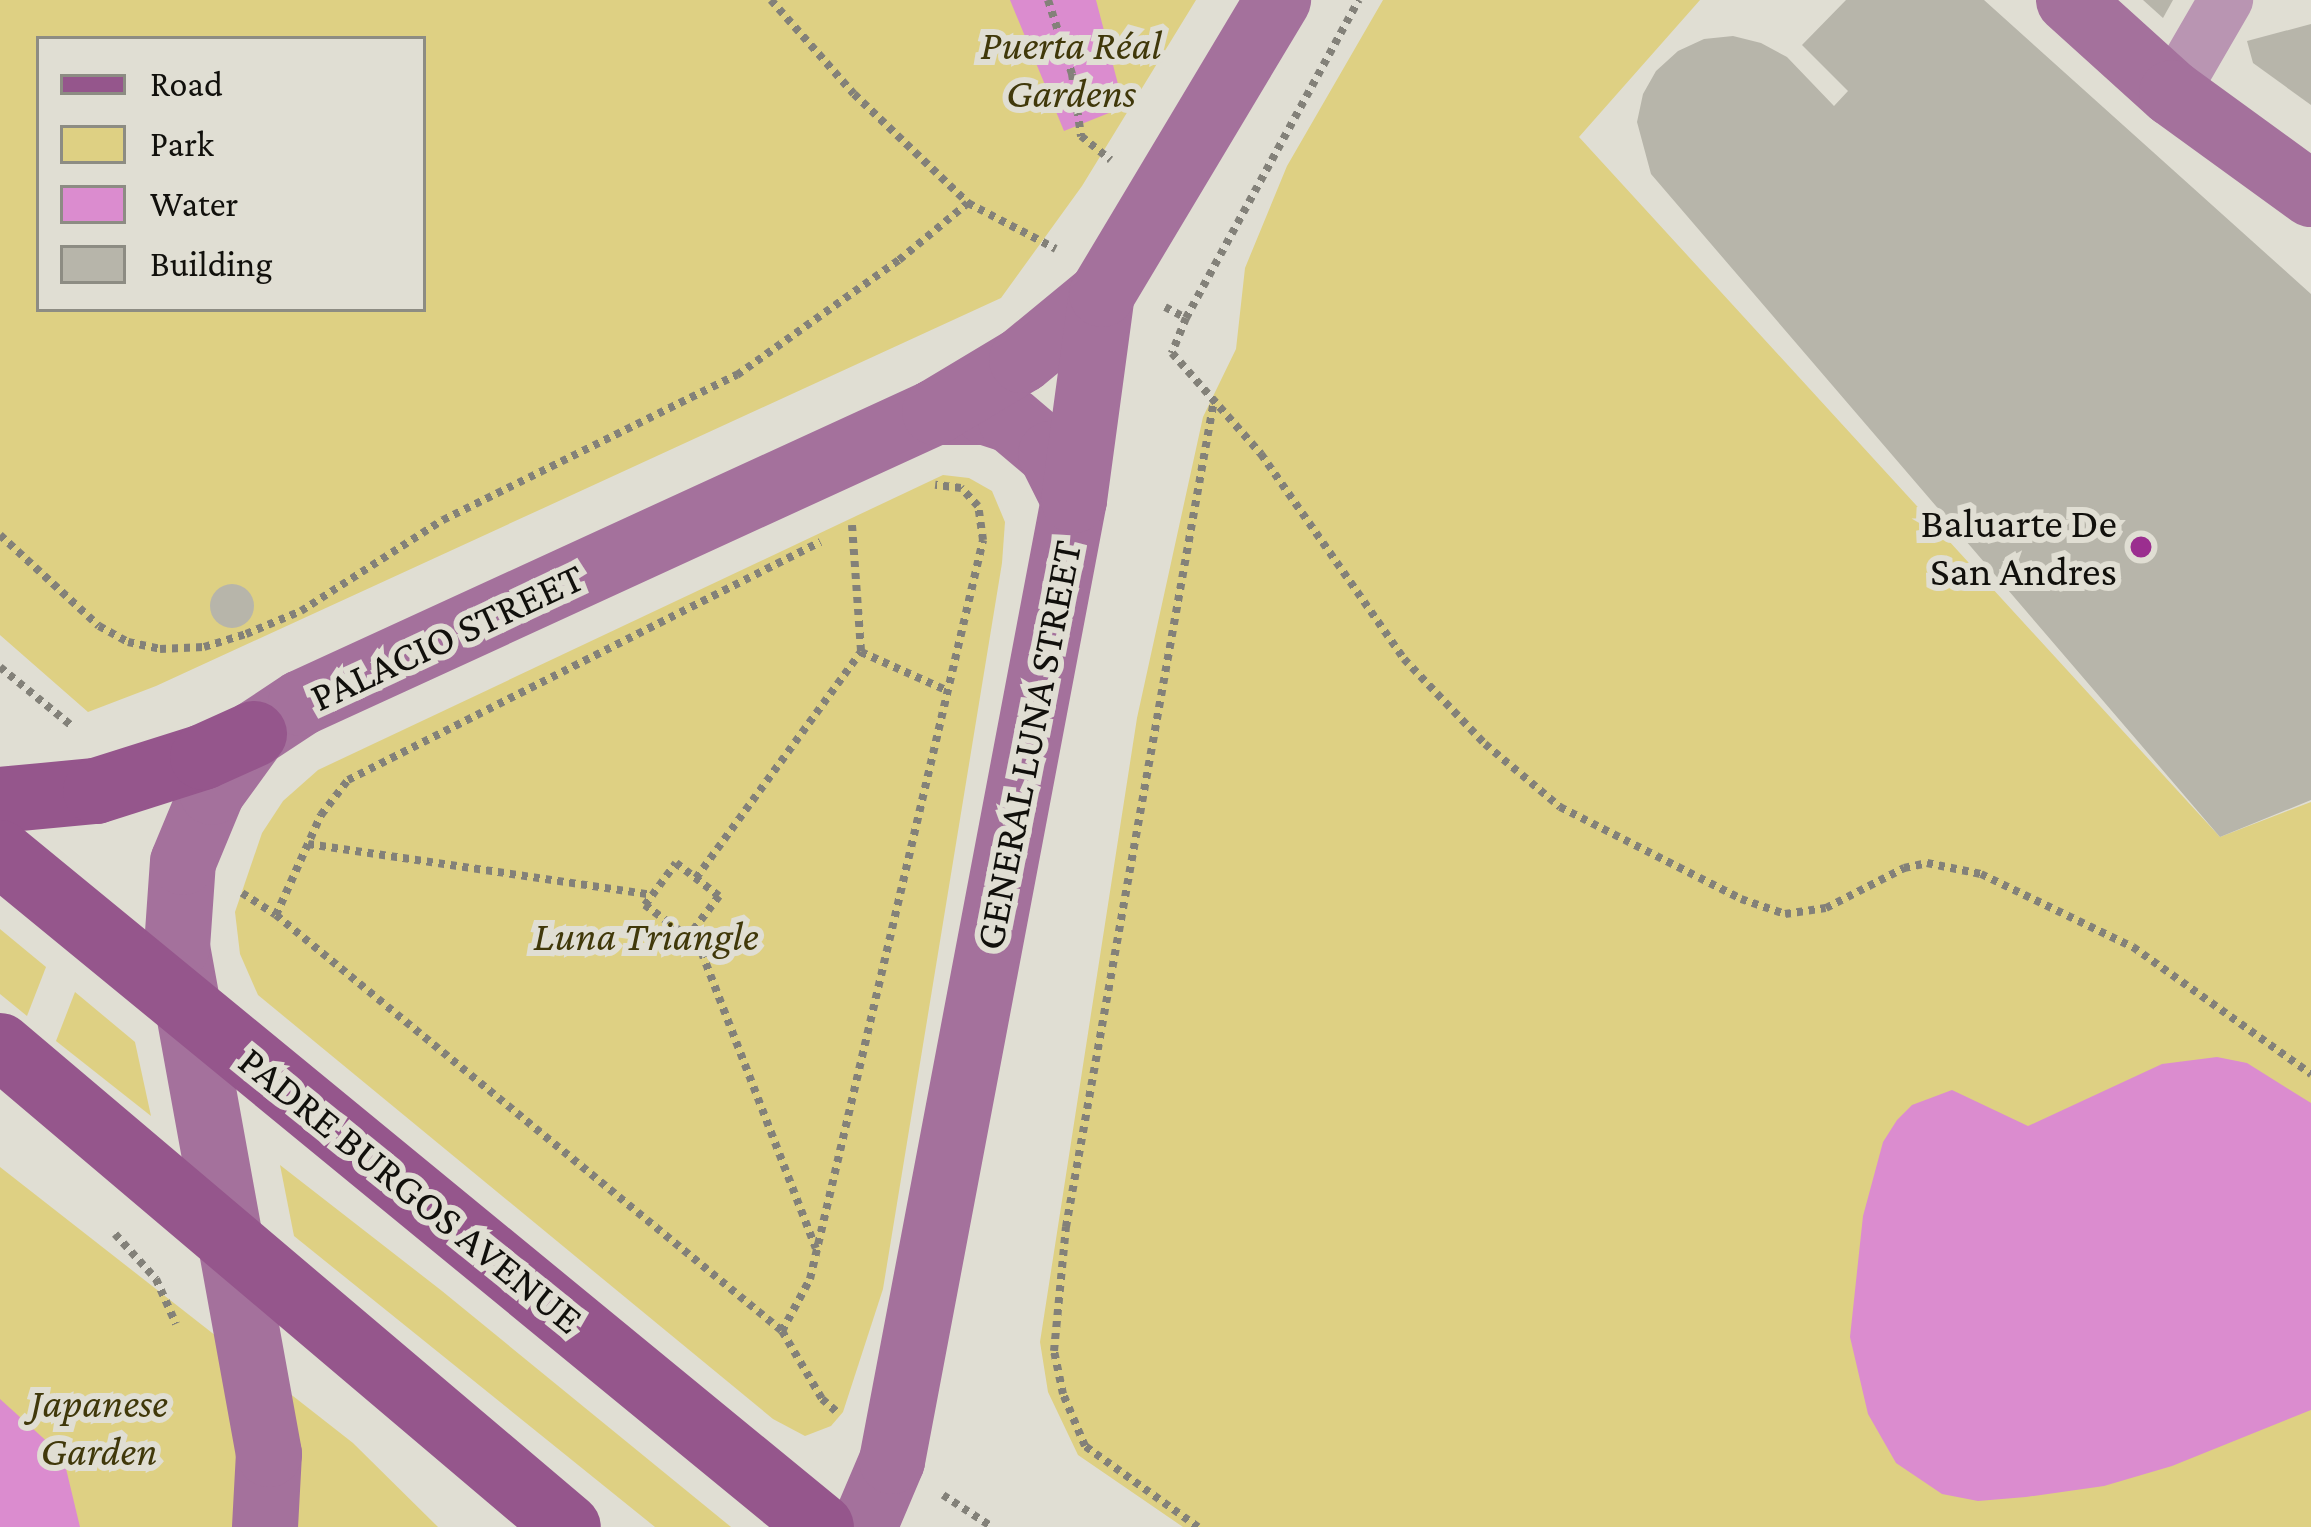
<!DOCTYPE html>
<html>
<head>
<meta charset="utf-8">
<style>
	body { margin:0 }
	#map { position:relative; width:2311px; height:1527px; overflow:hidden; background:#e0ded3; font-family:"Crimson Pro",serif }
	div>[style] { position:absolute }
	.green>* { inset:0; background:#ded083 }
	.water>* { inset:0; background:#db8ccf }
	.building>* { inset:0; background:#b7b5aa }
	.round { border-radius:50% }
	.path>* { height:8px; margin-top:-4px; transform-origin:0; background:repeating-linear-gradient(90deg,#838179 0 6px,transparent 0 12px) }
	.street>* { height:54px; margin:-27px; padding:0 27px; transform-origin:27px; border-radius:27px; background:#b995b2 }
	.secondary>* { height:66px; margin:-33px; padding:0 33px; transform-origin:33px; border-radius:33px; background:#a4719c }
	.primary>* { height:66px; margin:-33px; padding:0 33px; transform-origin:33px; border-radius:33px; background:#95568c }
	.dots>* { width:33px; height:33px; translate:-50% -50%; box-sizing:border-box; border:6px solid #e0ded3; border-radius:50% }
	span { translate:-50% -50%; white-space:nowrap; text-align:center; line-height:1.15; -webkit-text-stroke:12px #e0ded3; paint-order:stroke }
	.park-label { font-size:42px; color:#40380a; font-style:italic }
	.poi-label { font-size:42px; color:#11100c }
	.right { translate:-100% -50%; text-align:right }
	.street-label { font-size:42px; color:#11100c }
	.legend { position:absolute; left:36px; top:36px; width:390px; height:276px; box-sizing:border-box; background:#e0ded3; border:3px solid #8d8c83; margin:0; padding:15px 21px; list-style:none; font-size:36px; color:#11100c }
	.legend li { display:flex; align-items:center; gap:24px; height:60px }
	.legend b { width:60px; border:3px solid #8d8c83 }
</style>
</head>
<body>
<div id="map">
	<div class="green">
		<i style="clip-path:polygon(evenodd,0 0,1196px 0,1082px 186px,1001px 298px,156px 686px,88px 712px,0 635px,0 0,39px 39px,423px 39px,423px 309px,39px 309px,39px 39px)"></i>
		<i style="clip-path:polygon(1383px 0,1700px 0,1579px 137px,2220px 837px,2311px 802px,2311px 1527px,1183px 1527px,1078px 1455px,1048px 1392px,1040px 1342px,1137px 718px,1203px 417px,1236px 349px,1245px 268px,1287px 166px)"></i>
		<i style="clip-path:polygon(943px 475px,969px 478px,992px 491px,1005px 522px,1002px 563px,883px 1289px,843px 1412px,831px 1426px,805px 1436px,773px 1419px,258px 995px,240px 954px,235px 912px,262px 833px,283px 801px,318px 770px)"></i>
		<i style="clip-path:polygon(0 929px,46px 967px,27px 1016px,0 994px)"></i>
		<i style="clip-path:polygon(75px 992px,135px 1042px,151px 1116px,56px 1041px)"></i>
		<i style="clip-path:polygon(280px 1165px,442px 1291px,731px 1527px,655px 1527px,294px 1236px)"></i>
		<i style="clip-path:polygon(0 1167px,353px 1443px,438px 1527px,0 1527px)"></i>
	</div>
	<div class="water">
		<i style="clip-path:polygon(1010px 0,1096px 0,1124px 107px,1064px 131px)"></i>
		<i style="clip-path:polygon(2217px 1057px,2247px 1063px,2311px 1103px,2311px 1410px,2172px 1466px,2104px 1486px,2026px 1497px,1978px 1501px,1942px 1494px,1896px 1463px,1868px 1414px,1850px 1337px,1863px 1216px,1883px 1142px,1897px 1120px,1912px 1105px,1952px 1090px,2028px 1126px,2162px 1064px)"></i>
		<i style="clip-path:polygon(0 1399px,63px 1456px,80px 1527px,0 1527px)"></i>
	</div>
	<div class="building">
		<i style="clip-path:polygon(1846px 0,1984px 0,2311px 294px,2311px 800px,2220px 837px,1651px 174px,1637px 122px,1643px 94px,1656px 71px,1678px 51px,1704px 39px,1733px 36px,1761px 43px,1787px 57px,1834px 106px,1848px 91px,1802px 45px)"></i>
		<i style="clip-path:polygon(2143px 0,2173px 0,2163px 18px)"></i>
		<i style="clip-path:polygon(2311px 24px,2311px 105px,2253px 63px,2247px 41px)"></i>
		<i class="round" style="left:210px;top:584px;width:44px;height:44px"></i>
	</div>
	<div class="path">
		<i style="left:771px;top:0;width:125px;rotate:48.6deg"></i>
		<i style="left:854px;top:94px;width:158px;rotate:43.7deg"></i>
		<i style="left:968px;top:203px;width:99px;rotate:27.6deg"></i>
		<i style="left:1048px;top:0;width:78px;rotate:72deg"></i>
		<i style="left:1072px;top:74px;width:63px;rotate:81.7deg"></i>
		<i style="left:1081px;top:136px;width:38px;rotate:39deg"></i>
		<i style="left:1165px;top:307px;width:24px;rotate:28deg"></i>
		<i style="left:1186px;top:318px;width:38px;rotate:112deg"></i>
		<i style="left:1172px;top:353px;width:135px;rotate:48.6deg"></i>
		<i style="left:1261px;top:454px;width:250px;rotate:55.1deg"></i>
		<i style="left:1404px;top:659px;width:117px;rotate:46.4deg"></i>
		<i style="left:1485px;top:744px;width:98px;rotate:40deg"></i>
		<i style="left:1560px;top:807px;width:203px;rotate:26.9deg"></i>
		<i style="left:1741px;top:899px;width:46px;rotate:18.8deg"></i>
		<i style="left:1785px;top:914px;width:41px;rotate:-8.3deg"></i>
		<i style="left:1826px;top:908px;width:88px;rotate:-27.1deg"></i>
		<i style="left:1904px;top:868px;width:24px;rotate:-12deg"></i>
		<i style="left:1927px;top:863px;width:55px;rotate:11.5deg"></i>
		<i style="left:1981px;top:874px;width:169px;rotate:25.7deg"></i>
		<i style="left:2133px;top:947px;width:219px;rotate:35.5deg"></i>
		<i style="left:1186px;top:318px;width:362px;rotate:-61.5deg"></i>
		<i style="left:852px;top:525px;width:127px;rotate:85.9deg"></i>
		<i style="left:861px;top:652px;width:95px;rotate:24.1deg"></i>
		<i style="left:0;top:535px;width:134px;rotate:42.6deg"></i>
		<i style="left:99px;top:626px;width:33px;rotate:29deg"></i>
		<i style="left:128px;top:642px;width:33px;rotate:12deg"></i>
		<i style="left:160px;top:649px;width:44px;rotate:-2.6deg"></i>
		<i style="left:204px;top:647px;width:44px;rotate:-17.2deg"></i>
		<i style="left:246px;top:634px;width:60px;rotate:-22.7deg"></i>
		<i style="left:301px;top:611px;width:169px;rotate:-32.7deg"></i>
		<i style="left:443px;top:520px;width:328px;rotate:-26.3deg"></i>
		<i style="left:737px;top:375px;width:199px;rotate:-35.4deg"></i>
		<i style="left:899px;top:260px;width:89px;rotate:-39.6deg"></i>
		<i style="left:0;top:667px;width:94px;rotate:39.4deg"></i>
		<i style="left:308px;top:844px;width:348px;rotate:8.4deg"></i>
		<i style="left:676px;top:863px;width:54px;rotate:37.5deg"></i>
		<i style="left:719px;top:896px;width:51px;rotate:127.1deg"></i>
		<i style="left:688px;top:937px;width:54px;rotate:-143.3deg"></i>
		<i style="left:645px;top:905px;width:52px;rotate:-53.6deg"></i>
		<i style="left:696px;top:878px;width:280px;rotate:-53.9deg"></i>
		<i style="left:242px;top:893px;width:40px;rotate:32.9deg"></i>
		<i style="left:276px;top:915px;width:655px;rotate:39.42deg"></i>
		<i style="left:782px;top:1331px;width:59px;rotate:-61.7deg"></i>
		<i style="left:810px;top:1279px;width:759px;rotate:-76.82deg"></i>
		<i style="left:983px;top:540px;width:34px;rotate:-98deg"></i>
		<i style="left:978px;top:506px;width:25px;rotate:-133deg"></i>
		<i style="left:961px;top:488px;width:26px;rotate:-173deg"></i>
		<i style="left:276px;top:915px;width:110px;rotate:-65.8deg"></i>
		<i style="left:321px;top:815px;width:44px;rotate:-52.4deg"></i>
		<i style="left:348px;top:780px;width:529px;rotate:-26.76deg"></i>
		<i style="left:693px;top:930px;width:341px;rotate:68.9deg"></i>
		<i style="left:115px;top:1234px;width:61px;rotate:47.7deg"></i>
		<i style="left:156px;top:1279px;width:49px;rotate:66deg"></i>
		<i style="left:782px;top:1331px;width:79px;rotate:59.5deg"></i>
		<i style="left:822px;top:1399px;width:20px;rotate:41deg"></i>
		<i style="left:943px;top:1495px;width:59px;rotate:33.1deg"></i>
		<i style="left:1198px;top:1527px;width:139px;rotate:-144.4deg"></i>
		<i style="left:1085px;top:1446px;width:56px;rotate:-112.9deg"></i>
		<i style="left:1063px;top:1394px;width:44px;rotate:-101.8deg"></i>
		<i style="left:1054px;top:1351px;width:125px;rotate:-84.5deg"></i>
		<i style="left:1066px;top:1227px;width:840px;rotate:-79.85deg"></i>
	</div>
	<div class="street">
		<i style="left:2172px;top:93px;width:108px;rotate:-59.9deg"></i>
	</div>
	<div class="secondary">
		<i style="left:2069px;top:0;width:139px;rotate:42.1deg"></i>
		<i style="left:2172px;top:93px;width:172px;rotate:36deg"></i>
		<i style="left:935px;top:412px;width:51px"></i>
		<i style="left:986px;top:412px;width:26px;rotate:18deg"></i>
		<i style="left:1011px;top:420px;width:52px;rotate:40.4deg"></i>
		<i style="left:1051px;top:454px;width:51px;rotate:63.4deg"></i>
		<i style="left:265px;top:1527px;width:73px;rotate:-86.9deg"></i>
		<i style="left:269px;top:1454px;width:515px;rotate:-100.28deg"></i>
		<i style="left:177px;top:947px;width:85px;rotate:-86deg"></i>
		<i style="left:183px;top:862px;width:76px;rotate:-67.5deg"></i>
		<i style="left:212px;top:792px;width:72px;rotate:-54.1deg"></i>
		<i style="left:254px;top:734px;width:56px;rotate:-33.4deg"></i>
		<i style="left:301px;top:703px;width:698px;rotate:-24.65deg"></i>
		<i style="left:935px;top:412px;width:101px;rotate:-30.9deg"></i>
		<i style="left:1022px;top:360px;width:104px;rotate:-39.5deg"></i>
		<i style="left:864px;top:1527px;width:72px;rotate:-67deg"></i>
		<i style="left:892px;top:1461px;width:978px;rotate:-79.28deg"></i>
		<i style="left:1074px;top:500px;width:208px;rotate:-82.3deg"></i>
		<i style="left:1102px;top:294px;width:343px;rotate:-59.1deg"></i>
	</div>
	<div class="primary">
		<i style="left:0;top:800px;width:96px;rotate:-5.4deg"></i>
		<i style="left:96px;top:791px;width:112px;rotate:-17.6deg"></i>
		<i style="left:203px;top:757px;width:56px;rotate:-24.3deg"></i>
		<i style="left:0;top:853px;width:1062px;rotate:39.38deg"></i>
		<i style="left:0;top:1046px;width:744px;rotate:40.26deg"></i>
	</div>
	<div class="dots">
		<i style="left:2141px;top:547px;background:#9b2e8f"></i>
	</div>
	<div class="park-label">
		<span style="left:1071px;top:69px">Puerta Réal<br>Gardens</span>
		<span style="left:646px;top:936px">Luna Triangle</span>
		<span style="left:99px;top:1427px">Japanese<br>Garden</span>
	</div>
	<div class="poi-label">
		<span class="right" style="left:2117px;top:547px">Baluarte De<br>San Andres</span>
	</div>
	<div class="street-label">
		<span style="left:447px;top:637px;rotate:-25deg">PALACIO STREET</span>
		<span style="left:1028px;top:745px;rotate:-79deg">GENERAL LUNA STREET</span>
		<span style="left:411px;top:1190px;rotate:39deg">PADRE BURGOS AVENUE</span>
	</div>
	<ul class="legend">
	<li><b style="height:15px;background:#95568c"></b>Road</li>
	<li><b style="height:33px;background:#ded083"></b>Park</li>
	<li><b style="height:33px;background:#db8ccf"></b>Water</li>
	<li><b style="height:33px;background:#b7b5aa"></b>Building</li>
	</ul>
</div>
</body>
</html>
